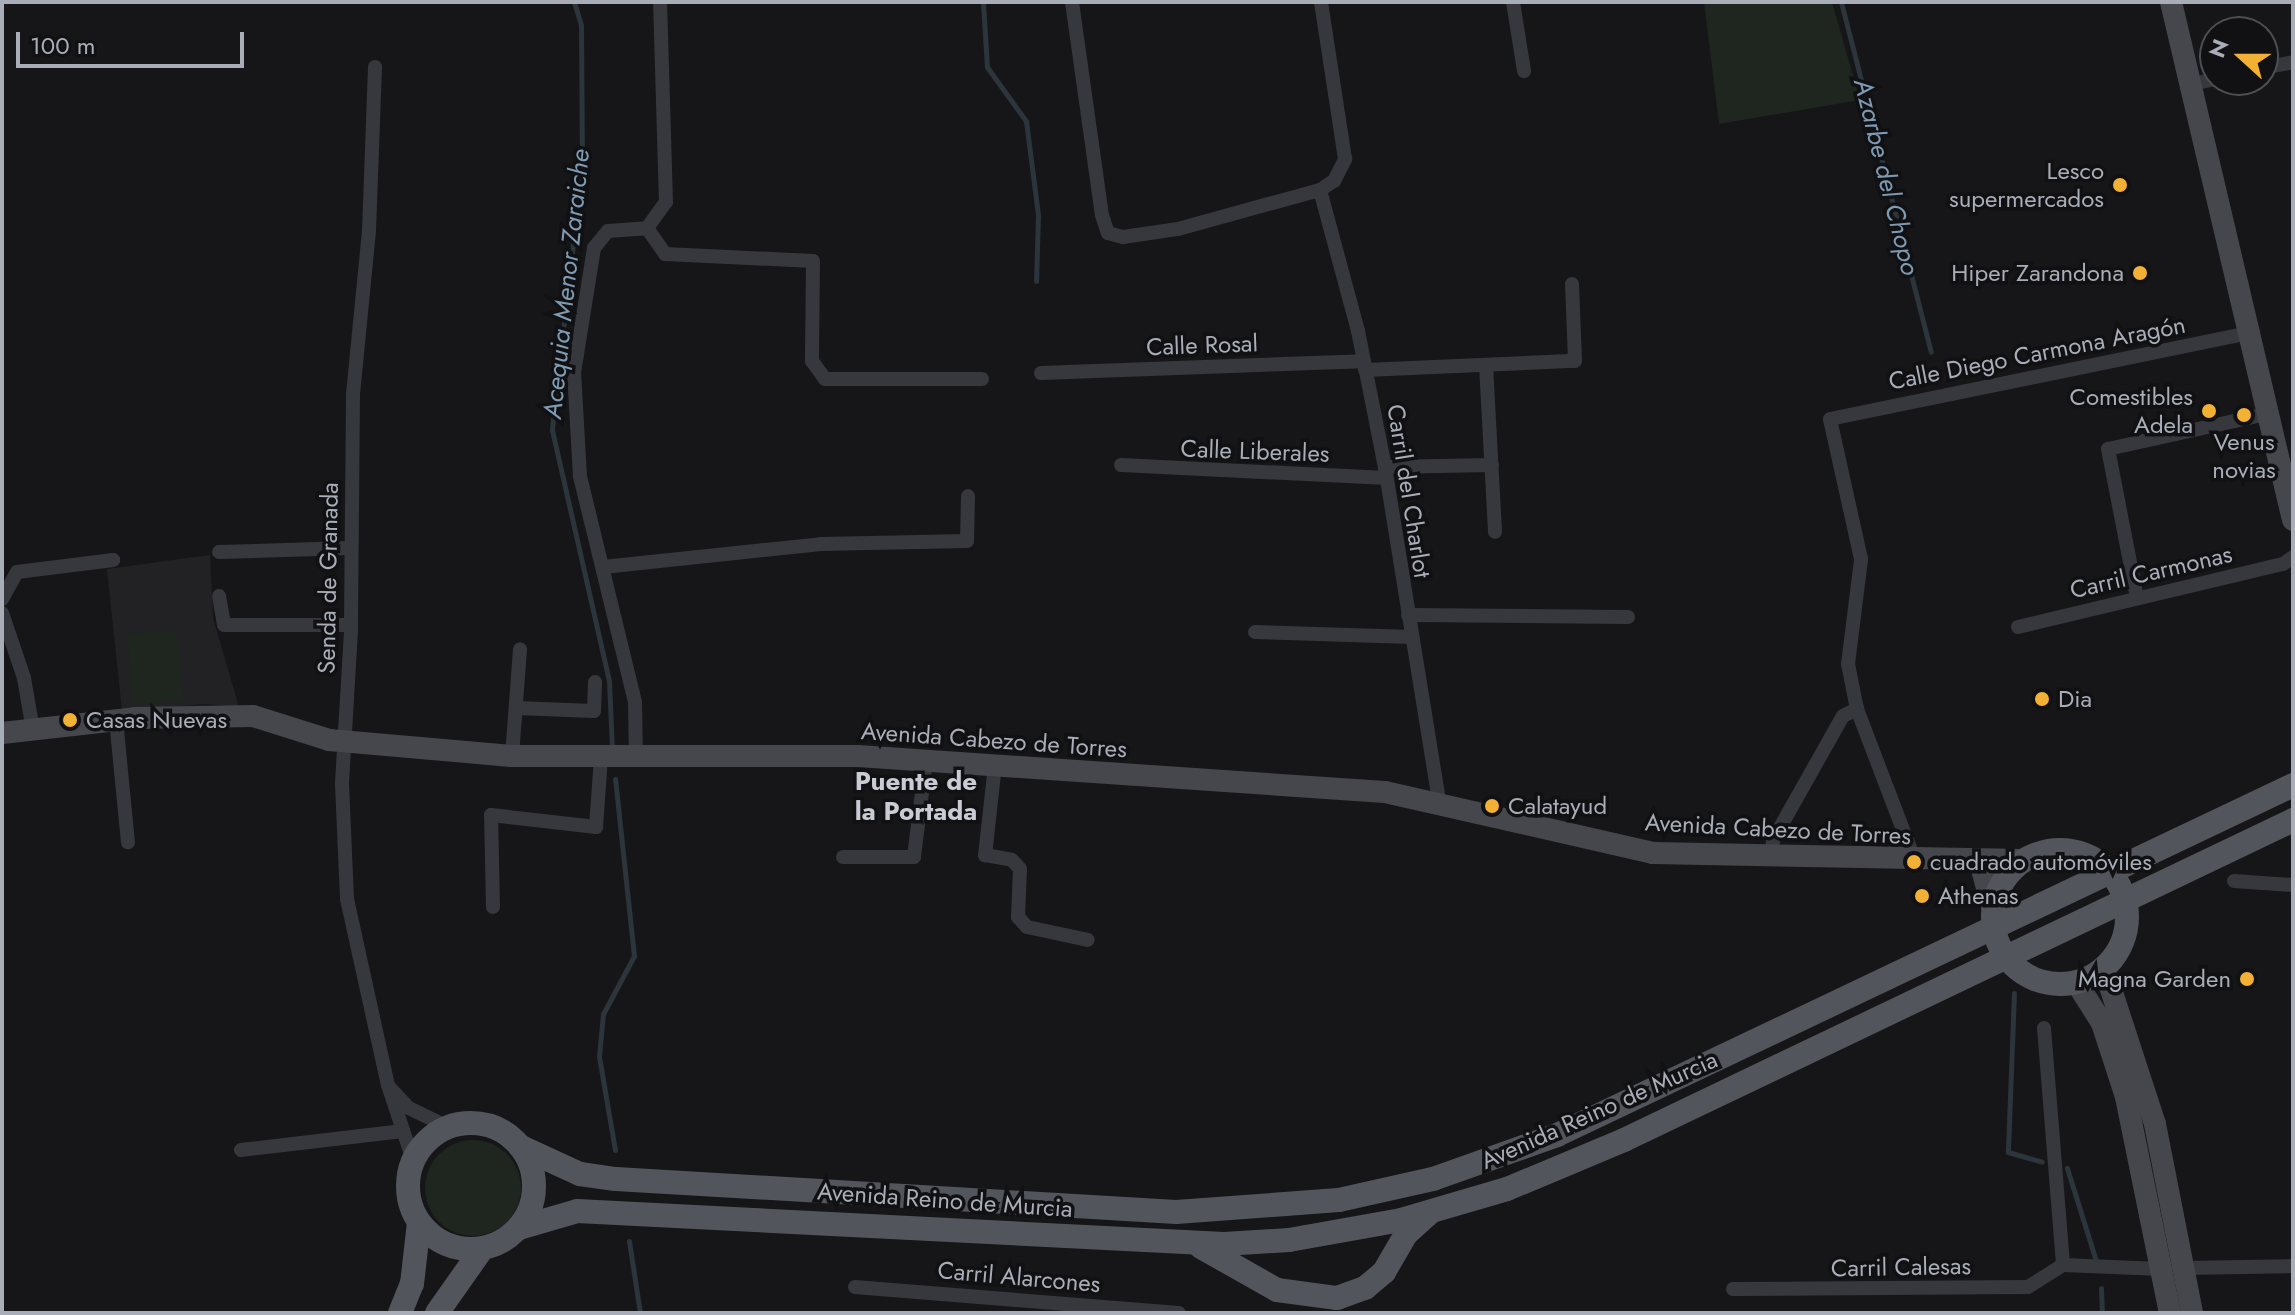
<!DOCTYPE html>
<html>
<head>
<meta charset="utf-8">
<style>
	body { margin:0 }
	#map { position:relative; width:2295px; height:1315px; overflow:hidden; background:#161618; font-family:Jost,sans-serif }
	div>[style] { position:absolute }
	.built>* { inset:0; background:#222225 }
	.green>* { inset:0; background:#1e261f; transform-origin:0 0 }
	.round { border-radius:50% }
	.stream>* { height:5px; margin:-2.5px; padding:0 2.5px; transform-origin:2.5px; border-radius:2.5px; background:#2c353c }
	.street>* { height:14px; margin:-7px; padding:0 7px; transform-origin:7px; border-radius:7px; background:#37383d }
	.secondary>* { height:22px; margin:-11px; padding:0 11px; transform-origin:11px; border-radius:11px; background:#45474d }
	.primary>* { height:24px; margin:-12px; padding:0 12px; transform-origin:12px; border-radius:12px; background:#53555c }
	.primary>.ring { margin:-12px; padding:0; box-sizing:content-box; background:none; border:24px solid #53555c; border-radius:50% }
	.dots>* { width:22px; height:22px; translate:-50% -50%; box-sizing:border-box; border:4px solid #111113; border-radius:50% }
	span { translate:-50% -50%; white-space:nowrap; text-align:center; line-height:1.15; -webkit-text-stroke:7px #111113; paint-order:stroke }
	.poi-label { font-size:24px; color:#a8adb8 }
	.right { translate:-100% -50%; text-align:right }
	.left { translate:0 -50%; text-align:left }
	.street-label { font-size:24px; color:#a8adb8 }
	.water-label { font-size:26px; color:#7f9bb3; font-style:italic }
	.neighbourhood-label { font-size:26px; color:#c9ccd4; font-weight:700 }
	.frame { position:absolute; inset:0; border:4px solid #a8adb8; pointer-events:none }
	.north { position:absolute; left:2199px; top:16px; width:80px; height:80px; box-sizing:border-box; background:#111113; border:2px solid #4d4f55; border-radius:50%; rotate:291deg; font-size:22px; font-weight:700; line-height:32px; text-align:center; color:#a8adb8 }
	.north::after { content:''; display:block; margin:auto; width:28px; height:36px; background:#f2b134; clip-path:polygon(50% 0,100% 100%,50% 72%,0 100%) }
	.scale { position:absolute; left:16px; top:32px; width:228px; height:36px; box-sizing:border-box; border:4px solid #a8adb8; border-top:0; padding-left:10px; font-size:24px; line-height:28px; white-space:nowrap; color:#a8adb8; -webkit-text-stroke:6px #111113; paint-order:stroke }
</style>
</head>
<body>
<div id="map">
	<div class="built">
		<i style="clip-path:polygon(210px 555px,213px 618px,239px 707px,205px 704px,122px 711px,107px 569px)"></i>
	</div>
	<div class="green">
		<i style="clip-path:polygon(1704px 2px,1832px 2px,1860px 100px,1719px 124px)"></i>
		<i style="left:177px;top:630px;width:70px;height:50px;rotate:85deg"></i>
		<i class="round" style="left:425px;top:1140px;width:96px;height:96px"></i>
	</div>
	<div class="stream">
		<i style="left:574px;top:2px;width:24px;rotate:73deg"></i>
		<i style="left:581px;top:25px;width:140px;rotate:89.6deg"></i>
		<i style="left:582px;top:165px;width:267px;rotate:96.5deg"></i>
		<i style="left:552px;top:430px;width:257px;rotate:77.2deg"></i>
		<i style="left:609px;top:681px;width:70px;rotate:87.5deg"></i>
		<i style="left:983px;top:2px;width:65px;rotate:86.5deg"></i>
		<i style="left:987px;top:67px;width:67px;rotate:54.2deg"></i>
		<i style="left:1026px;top:121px;width:95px;rotate:82.7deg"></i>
		<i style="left:1038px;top:215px;width:66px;rotate:91.7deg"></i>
		<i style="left:1841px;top:2px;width:361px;rotate:75.6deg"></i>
		<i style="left:2014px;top:993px;width:159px;rotate:92.2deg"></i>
		<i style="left:2008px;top:1152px;width:35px;rotate:16deg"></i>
		<i style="left:615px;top:1150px;width:95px;rotate:-99.7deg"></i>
		<i style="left:599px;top:1056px;width:42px;rotate:-84.6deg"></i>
		<i style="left:603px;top:1014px;width:66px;rotate:-61.9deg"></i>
		<i style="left:634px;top:956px;width:178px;rotate:-96.1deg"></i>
		<i style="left:2067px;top:1168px;width:97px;rotate:72.7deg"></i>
		<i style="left:629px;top:1241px;width:73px;rotate:81.3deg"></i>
		<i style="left:2101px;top:1288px;width:25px;rotate:88deg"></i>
	</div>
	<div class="street">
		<i style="left:1072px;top:2px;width:215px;rotate:82deg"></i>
		<i style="left:1102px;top:215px;width:19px;rotate:72deg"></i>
		<i style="left:1108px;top:233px;width:16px;rotate:15deg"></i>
		<i style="left:1123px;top:237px;width:56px;rotate:-8.3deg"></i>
		<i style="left:1178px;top:229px;width:147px;rotate:-15.4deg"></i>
		<i style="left:1320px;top:190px;width:17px;rotate:-33deg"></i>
		<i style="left:1334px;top:181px;width:25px;rotate:-63deg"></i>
		<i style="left:1345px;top:159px;width:159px;rotate:-98.7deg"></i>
		<i style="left:1513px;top:2px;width:70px;rotate:80.9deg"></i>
		<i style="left:375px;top:67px;width:164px;rotate:92.1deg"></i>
		<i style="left:369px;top:231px;width:164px;rotate:95.6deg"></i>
		<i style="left:353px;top:394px;width:237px;rotate:90.5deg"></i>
		<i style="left:351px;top:631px;width:153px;rotate:93.4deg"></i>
		<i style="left:342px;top:784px;width:115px;rotate:87.5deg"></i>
		<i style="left:347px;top:899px;width:190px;rotate:77.6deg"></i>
		<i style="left:388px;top:1085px;width:79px;rotate:71.6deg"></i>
		<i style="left:2263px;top:68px;width:31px;rotate:-11deg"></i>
		<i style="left:2192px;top:84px;width:24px;rotate:-12deg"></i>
		<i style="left:1320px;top:190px;width:146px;rotate:74.9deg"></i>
		<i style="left:1358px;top:331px;width:139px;rotate:78.8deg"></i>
		<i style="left:1385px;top:467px;width:339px;rotate:80.8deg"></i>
		<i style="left:647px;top:228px;width:32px;rotate:55deg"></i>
		<i style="left:665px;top:254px;width:148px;rotate:2.7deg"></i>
		<i style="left:813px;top:261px;width:100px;rotate:90.6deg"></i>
		<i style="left:812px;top:361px;width:22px;rotate:54deg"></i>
		<i style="left:825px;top:379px;width:157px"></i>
		<i style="left:1486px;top:365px;width:167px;rotate:86.9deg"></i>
		<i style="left:1365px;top:370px;width:210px;rotate:-2.5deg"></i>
		<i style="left:1575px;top:361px;width:77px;rotate:-92.2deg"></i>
		<i style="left:1041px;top:373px;width:323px;rotate:-2.1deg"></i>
		<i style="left:1121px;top:465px;width:266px;rotate:2.8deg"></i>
		<i style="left:1385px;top:467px;width:107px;rotate:-1.1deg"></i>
		<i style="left:219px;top:552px;width:131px;rotate:-1.7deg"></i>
		<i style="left:603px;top:567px;width:219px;rotate:-6deg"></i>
		<i style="left:821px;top:544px;width:146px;rotate:-1.2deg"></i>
		<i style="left:967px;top:541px;width:45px;rotate:-88.7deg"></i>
		<i style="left:219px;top:596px;width:29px;rotate:80deg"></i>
		<i style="left:224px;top:625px;width:127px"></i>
		<i style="left:2137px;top:598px;width:152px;rotate:-101deg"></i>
		<i style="left:2108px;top:449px;width:167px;rotate:-12.5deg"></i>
		<i style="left:2px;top:599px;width:31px;rotate:-61deg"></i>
		<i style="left:17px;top:572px;width:97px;rotate:-7.1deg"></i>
		<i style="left:2px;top:613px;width:69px;rotate:71.3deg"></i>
		<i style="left:24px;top:678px;width:53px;rotate:80.2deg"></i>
		<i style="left:1408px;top:615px;width:220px;rotate:0.5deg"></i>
		<i style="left:2018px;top:627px;width:272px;rotate:-13.4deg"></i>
		<i style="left:2283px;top:564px;width:12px;rotate:-35deg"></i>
		<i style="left:1255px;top:632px;width:157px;rotate:1.8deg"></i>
		<i style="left:516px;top:708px;width:78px;rotate:2.2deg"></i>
		<i style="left:594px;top:711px;width:29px;rotate:-88deg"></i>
		<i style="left:116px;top:720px;width:123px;rotate:84.4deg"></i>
		<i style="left:512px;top:756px;width:107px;rotate:-85.7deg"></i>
		<i style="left:636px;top:758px;width:56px;rotate:-91deg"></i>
		<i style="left:635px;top:702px;width:233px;rotate:-103.7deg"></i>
		<i style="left:580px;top:476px;width:103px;rotate:-93.3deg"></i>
		<i style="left:574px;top:373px;width:127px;rotate:-80.9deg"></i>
		<i style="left:594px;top:248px;width:22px;rotate:-51deg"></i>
		<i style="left:608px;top:231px;width:39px;rotate:-4deg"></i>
		<i style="left:647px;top:228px;width:32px;rotate:-54deg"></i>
		<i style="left:666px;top:202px;width:200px;rotate:-91.7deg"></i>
		<i style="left:995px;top:765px;width:91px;rotate:96.3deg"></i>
		<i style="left:985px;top:855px;width:27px;rotate:10deg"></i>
		<i style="left:1012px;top:860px;width:12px;rotate:48deg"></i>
		<i style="left:1020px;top:869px;width:48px;rotate:92.4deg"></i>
		<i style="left:1018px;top:917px;width:13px;rotate:48deg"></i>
		<i style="left:1027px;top:927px;width:62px;rotate:12deg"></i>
		<i style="left:843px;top:857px;width:71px"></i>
		<i style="left:914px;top:857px;width:98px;rotate:-82.9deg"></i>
		<i style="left:1772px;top:857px;width:17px;rotate:-87deg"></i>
		<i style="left:1773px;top:840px;width:142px;rotate:-60.6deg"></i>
		<i style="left:1843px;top:716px;width:16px;rotate:-27deg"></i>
		<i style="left:1915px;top:861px;width:163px;rotate:-110.9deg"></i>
		<i style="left:1857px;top:709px;width:46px;rotate:-101.3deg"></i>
		<i style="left:1848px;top:664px;width:106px;rotate:-82.9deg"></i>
		<i style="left:1861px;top:559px;width:143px;rotate:-102.5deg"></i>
		<i style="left:1830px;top:419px;width:432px;rotate:-11.6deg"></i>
		<i style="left:2234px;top:881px;width:59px;rotate:3.9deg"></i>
		<i style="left:493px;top:907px;width:92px;rotate:-91.2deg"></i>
		<i style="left:491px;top:815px;width:106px;rotate:6.5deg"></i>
		<i style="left:596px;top:827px;width:70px;rotate:-85.9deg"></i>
		<i style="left:2044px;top:1028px;width:238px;rotate:85.4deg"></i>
		<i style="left:391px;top:1089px;width:26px;rotate:47deg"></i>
		<i style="left:409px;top:1108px;width:43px;rotate:26deg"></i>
		<i style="left:241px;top:1150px;width:163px;rotate:-6.7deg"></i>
		<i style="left:2183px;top:1268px;width:110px;rotate:-1deg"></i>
		<i style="left:855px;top:1287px;width:325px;rotate:4.6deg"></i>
		<i style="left:1733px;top:1289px;width:295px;rotate:-0.4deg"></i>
		<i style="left:2028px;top:1287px;width:41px;rotate:-32.2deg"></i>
		<i style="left:2063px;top:1265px;width:98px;rotate:2.3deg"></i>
	</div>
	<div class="secondary">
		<i style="left:2171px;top:2px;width:532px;rotate:76.75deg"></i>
		<i style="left:2px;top:733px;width:134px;rotate:-6.4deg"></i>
		<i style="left:135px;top:718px;width:118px;rotate:-1deg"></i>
		<i style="left:253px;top:716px;width:80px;rotate:17.5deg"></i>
		<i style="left:329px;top:740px;width:184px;rotate:5deg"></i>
		<i style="left:512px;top:756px;width:346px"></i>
		<i style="left:858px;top:756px;width:528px;rotate:3.91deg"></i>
		<i style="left:1385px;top:792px;width:275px;rotate:12.8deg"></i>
		<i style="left:1653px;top:853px;width:371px;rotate:1.1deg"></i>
		<i style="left:1980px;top:862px;width:50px;rotate:74.8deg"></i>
		<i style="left:2104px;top:968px;width:164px;rotate:71.9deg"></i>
		<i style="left:2155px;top:1124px;width:193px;rotate:78.9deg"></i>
		<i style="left:2076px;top:982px;width:49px;rotate:57.6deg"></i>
		<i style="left:2102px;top:1023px;width:78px;rotate:72deg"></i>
		<i style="left:2126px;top:1097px;width:220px;rotate:78.5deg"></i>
	</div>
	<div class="primary">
		<i class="ring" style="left:1993px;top:850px;width:110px;height:110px"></i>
		<i class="ring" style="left:408px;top:1123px;width:102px;height:102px"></i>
		<i style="left:521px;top:1147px;width:65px;rotate:24.6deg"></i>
		<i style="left:580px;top:1174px;width:36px;rotate:8deg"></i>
		<i style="left:616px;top:1179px;width:561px;rotate:3.37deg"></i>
		<i style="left:1176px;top:1212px;width:163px;rotate:-4.2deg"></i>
		<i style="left:1339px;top:1200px;width:96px;rotate:-12.6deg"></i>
		<i style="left:1433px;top:1179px;width:132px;rotate:-19.5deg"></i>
		<i style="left:1557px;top:1135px;width:815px;rotate:-25.43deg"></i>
		<i style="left:519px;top:1228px;width:60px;rotate:-16.3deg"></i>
		<i style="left:577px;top:1211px;width:648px;rotate:2.92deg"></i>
		<i style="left:1224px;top:1244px;width:65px;rotate:-3.5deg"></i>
		<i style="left:1289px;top:1240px;width:114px;rotate:-10.1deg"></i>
		<i style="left:1401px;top:1220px;width:110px;rotate:-16.3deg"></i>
		<i style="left:1507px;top:1189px;width:127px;rotate:-22.7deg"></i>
		<i style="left:1624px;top:1140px;width:742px;rotate:-25.56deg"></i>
		<i style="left:1201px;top:1247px;width:87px;rotate:29.5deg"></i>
		<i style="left:1277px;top:1290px;width:61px;rotate:7.6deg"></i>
		<i style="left:1337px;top:1298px;width:30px;rotate:-20deg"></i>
		<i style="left:1365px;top:1288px;width:25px;rotate:-40deg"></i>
		<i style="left:1384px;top:1272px;width:44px;rotate:-59.9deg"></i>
		<i style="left:1406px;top:1234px;width:31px;rotate:-42deg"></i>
		<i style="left:400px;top:1313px;width:31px;rotate:-68deg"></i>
		<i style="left:412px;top:1284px;width:61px;rotate:-83.5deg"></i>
		<i style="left:437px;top:1313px;width:78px;rotate:-54.9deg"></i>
	</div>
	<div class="dots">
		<i style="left:2120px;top:185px;background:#f2b134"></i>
		<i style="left:2140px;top:273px;background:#f2b134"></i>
		<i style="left:2209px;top:411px;background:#f2b134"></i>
		<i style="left:2244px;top:415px;background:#f2b134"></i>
		<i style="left:2042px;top:699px;background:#f2b134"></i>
		<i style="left:70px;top:720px;background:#f2b134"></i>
		<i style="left:1492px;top:806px;background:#f2b134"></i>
		<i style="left:1914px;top:862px;background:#f2b134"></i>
		<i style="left:1922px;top:896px;background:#f2b134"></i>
		<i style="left:2247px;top:979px;background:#f2b134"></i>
	</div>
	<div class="poi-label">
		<span class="right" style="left:2104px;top:185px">Lesco<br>supermercados</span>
		<span class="right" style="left:2124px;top:273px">Hiper Zarandona</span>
		<span class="right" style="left:2193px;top:411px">Comestibles<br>Adela</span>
		<span style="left:2244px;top:456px">Venus<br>novias</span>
		<span class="left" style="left:2058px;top:699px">Dia</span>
		<span class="left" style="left:86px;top:720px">Casas Nuevas</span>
		<span class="left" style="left:1508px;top:806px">Calatayud</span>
		<span class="left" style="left:1930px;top:862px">cuadrado automóviles</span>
		<span class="left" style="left:1938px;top:896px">Athenas</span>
		<span class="right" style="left:2231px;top:979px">Magna Garden</span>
	</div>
	<div class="street-label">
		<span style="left:1202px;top:345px;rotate:-2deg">Calle Rosal</span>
		<span style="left:2037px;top:353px;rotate:-11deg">Calle Diego Carmona Aragón</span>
		<span style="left:1255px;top:451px;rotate:2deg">Calle Liberales</span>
		<span style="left:1409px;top:491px;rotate:81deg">Carril del Charlot</span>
		<span style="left:2151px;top:572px;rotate:-13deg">Carril Carmonas</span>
		<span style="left:328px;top:578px;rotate:-89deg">Senda de Granada</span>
		<span style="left:994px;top:740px;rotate:4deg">Avenida Cabezo de Torres</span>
		<span style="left:1778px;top:829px;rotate:3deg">Avenida Cabezo de Torres</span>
		<span style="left:1599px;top:1110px;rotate:-24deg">Avenida Reino de Murcia</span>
		<span style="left:945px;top:1200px;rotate:4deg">Avenida Reino de Murcia</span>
		<span style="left:1901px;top:1267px;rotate:-1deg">Carril Calesas</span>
		<span style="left:1019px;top:1277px;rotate:5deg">Carril Alarcones</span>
	</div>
	<div class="water-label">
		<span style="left:1886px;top:177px;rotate:76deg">Azarbe del Chopo</span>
		<span style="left:567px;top:284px;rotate:-84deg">Acequia Menor Zaraiche</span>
	</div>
	<div class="neighbourhood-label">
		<span style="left:916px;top:797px">Puente de<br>la Portada</span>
	</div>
	<div class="frame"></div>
	<div class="north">N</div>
	<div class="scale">100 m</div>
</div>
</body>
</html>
